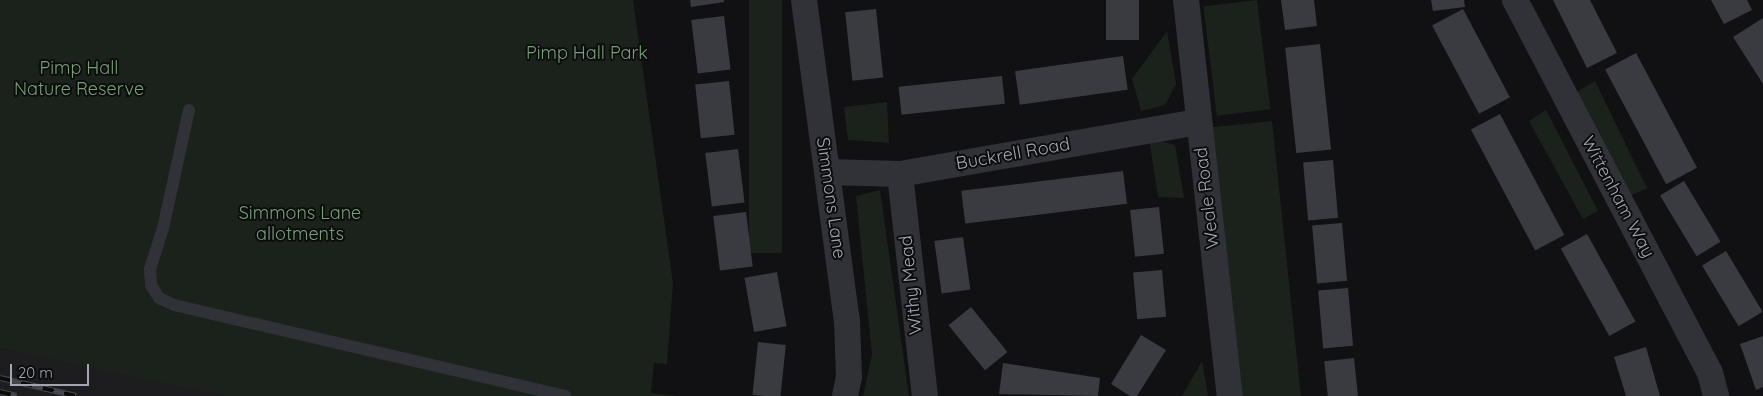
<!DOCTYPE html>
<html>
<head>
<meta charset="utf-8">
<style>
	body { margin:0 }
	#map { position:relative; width:1763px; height:396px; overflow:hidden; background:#111012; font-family:Quicksand,sans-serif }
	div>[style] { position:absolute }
	.built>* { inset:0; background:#1d1c1f }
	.green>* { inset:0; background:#1b221c; transform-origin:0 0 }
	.building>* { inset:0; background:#3a3b40; transform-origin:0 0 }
	.service>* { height:12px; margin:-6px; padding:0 6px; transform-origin:6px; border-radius:6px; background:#313237 }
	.minor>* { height:26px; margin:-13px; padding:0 13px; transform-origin:13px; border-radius:13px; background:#313237 }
	.rail>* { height:5.5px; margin-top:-2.75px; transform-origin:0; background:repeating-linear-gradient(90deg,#0c0c0d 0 11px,#46484f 0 22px); box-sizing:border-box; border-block:1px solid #46484f }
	span { translate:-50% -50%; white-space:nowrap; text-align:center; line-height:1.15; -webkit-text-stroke:4px #0c0c0d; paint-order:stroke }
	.park-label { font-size:18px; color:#76a179 }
	.street-label { font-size:18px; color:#a1a6b4 }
	.scale { position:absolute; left:10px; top:364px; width:79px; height:22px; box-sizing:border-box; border:2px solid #a1a6b4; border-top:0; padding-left:6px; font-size:15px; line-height:18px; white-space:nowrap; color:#a1a6b4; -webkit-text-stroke:4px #0c0c0d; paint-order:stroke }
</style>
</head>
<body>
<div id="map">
	<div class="built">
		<i style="clip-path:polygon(0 348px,80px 364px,225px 396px,0 396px)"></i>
	</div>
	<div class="green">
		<i style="clip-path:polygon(0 0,633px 0,673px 283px,667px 364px,654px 363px,651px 393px,678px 396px,224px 396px,0 348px)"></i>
		<i style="left:749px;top:0;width:33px;height:253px"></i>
		<i style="left:1257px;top:0;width:110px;height:54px;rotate:83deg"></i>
		<i style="clip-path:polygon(1167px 31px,1176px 84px,1165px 105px,1141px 111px,1132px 79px)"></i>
		<i style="clip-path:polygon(1595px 81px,1647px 188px,1626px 198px,1572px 95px)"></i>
		<i style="clip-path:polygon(887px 102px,889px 143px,848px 140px,844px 107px)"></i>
		<i style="clip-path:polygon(1546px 110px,1598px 211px,1583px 219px,1529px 121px)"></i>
		<i style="left:1272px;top:121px;width:277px;height:60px;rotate:84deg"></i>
		<i style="clip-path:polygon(1149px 138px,1175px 145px,1184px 198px,1158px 197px)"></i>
		<i style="clip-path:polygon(880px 190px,909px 396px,863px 396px,872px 355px,856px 196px)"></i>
		<i style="clip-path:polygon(1202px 361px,1208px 396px,1182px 396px)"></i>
	</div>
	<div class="building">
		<i style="clip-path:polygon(690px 0,724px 0,724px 2px,691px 7px)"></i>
		<i style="left:1106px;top:0;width:33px;height:40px"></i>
		<i style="clip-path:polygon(1281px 0,1314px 0,1317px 26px,1285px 30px)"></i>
		<i style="clip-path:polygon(1431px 0,1464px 0,1465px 7px,1433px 11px)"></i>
		<i style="clip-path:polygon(1553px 0,1590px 0,1617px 53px,1587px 68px)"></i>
		<i style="clip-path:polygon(1711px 0,1747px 0,1752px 10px,1724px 24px)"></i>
		<i style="left:876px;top:9px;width:69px;height:31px;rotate:84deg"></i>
		<i style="left:1463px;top:9px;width:100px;height:35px;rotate:62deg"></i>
		<i style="left:724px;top:16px;width:54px;height:33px;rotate:83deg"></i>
		<i style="clip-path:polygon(1763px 18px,1763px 84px,1733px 37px)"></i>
		<i style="left:1320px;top:44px;width:106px;height:35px;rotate:84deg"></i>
		<i style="left:1636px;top:53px;width:130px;height:35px;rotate:62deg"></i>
		<i style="left:1123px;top:56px;width:34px;height:109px;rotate:82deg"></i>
		<i style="left:1002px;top:76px;width:28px;height:104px;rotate:84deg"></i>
		<i style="left:729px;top:81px;width:54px;height:34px;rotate:84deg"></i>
		<i style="left:1500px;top:114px;width:137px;height:33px;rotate:62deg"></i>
		<i style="left:738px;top:149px;width:54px;height:33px;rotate:83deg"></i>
		<i style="left:1333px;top:160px;width:58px;height:30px;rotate:85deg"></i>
		<i style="left:1123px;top:171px;width:33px;height:163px;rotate:83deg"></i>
		<i style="left:1684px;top:181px;width:71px;height:28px;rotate:59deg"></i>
		<i style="left:1159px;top:207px;width:47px;height:29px;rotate:84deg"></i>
		<i style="left:746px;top:212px;width:55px;height:33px;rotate:83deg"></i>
		<i style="left:1342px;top:223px;width:58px;height:30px;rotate:85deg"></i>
		<i style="left:1587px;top:234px;width:100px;height:30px;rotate:61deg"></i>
		<i style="left:963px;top:237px;width:53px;height:29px;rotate:82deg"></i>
		<i style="left:1726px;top:251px;width:71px;height:28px;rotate:59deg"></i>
		<i style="left:1162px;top:270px;width:47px;height:29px;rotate:85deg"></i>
		<i style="left:777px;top:272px;width:55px;height:33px;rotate:80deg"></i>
		<i style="left:1348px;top:288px;width:58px;height:30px;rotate:85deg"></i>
		<i style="left:971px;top:307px;width:58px;height:29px;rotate:51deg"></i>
		<i style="clip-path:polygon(1141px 335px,1166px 350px,1137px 396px,1130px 396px,1111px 384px)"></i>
		<i style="clip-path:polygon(1763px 336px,1763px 387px,1756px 390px,1740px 344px)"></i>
		<i style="left:758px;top:342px;width:28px;height:53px;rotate:6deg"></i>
		<i style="clip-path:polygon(1646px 347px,1660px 396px,1626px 396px,1614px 357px)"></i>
		<i style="left:1354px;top:358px;width:38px;height:30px;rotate:84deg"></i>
		<i style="clip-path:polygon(1003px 363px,1100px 378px,1098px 396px,999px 394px)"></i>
	</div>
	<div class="service">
		<i style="left:189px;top:110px;width:121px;rotate:102.4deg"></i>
		<i style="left:163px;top:228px;width:43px;rotate:107.6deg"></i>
		<i style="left:150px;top:269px;width:16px;rotate:86deg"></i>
		<i style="left:151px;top:285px;width:15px;rotate:58deg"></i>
		<i style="left:159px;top:298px;width:17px;rotate:25deg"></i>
		<i style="left:174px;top:305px;width:402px;rotate:13.1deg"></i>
	</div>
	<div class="minor">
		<i style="left:804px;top:0;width:324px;rotate:82.4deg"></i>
		<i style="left:847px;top:321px;width:56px;rotate:88deg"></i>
		<i style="left:849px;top:377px;width:19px;rotate:102deg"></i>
		<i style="left:1186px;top:0;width:398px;rotate:83.7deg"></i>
		<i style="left:1515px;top:0;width:421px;rotate:62.4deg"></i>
		<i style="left:1710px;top:373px;width:24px;rotate:75deg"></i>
		<i style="left:827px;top:172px;width:73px;rotate:1.6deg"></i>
		<i style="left:900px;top:174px;width:303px;rotate:-9.9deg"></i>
		<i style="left:900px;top:174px;width:223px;rotate:83.6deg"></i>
	</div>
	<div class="rail">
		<i style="left:0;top:378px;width:78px;rotate:13.3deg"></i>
		<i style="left:0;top:392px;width:17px;rotate:13deg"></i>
	</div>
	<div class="park-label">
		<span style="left:587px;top:53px">Pimp Hall Park</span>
		<span style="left:79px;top:79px">Pimp Hall<br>Nature Reserve</span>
		<span style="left:300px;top:224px">Simmons Lane<br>allotments</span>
	</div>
	<div class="street-label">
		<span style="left:1013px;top:154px;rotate:-10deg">Buckrell Road</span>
		<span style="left:1618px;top:197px;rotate:62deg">Wittenham Way</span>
		<span style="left:831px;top:198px;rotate:82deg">Simmons Lane</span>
		<span style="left:1207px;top:198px;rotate:-97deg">Weale Road</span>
		<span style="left:911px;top:285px;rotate:-96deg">Withy Mead</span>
	</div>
	<div class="scale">20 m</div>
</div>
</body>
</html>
